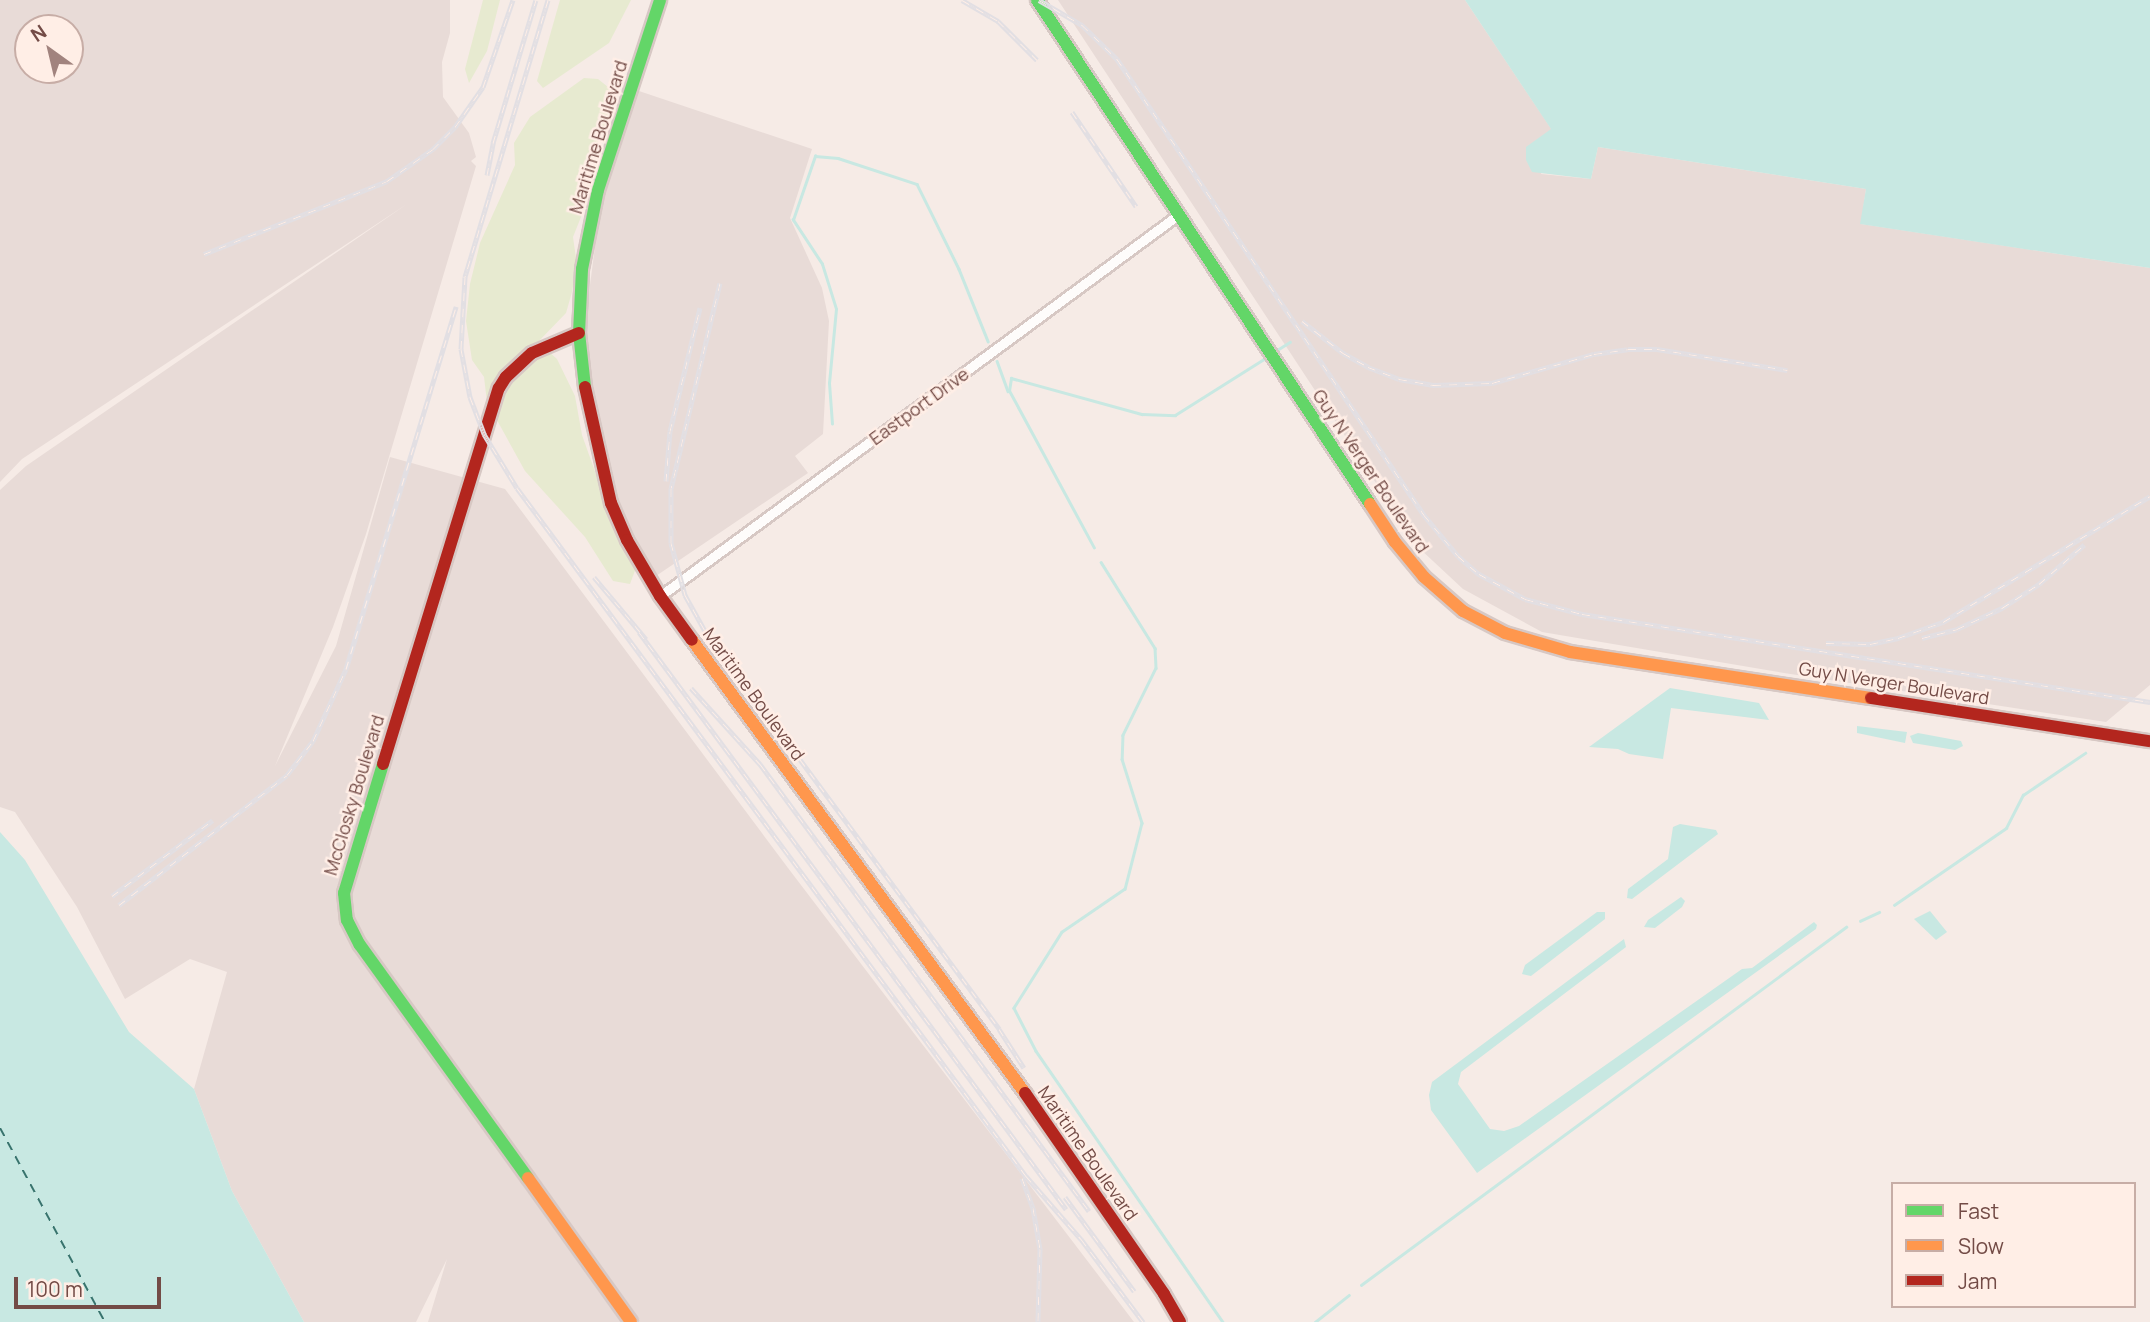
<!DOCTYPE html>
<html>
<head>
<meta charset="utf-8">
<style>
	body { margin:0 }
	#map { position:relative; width:2150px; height:1322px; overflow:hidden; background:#f6ebe6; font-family:Manrope,sans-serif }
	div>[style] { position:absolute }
	.industrial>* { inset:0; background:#e8dbd7 }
	.green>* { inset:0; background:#e7ead0 }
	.water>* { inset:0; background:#c8e8e2 }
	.stream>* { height:2.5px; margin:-1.25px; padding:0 1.25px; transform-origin:1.25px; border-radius:1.25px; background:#c8e8e2 }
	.ferry>* { height:2px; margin-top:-1px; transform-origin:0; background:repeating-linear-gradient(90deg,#38736d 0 9px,transparent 0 16px) }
	.roads { filter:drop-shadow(2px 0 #d7c8c4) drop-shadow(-2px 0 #d7c8c4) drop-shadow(0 2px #d7c8c4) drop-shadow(0 -2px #d7c8c4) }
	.street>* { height:9px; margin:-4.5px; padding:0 4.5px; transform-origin:4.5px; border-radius:4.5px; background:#fefcfb }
	.fast>* { height:12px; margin:-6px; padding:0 6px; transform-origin:6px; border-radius:6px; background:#63d668 }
	.slow>* { height:12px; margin:-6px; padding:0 6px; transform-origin:6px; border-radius:6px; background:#ff974d }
	.jam>* { height:12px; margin:-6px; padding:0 6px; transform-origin:6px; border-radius:6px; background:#b3261e }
	.rail>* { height:5px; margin-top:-2.5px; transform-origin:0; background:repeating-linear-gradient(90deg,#ffeee6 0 8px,#e2dfe3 0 16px); box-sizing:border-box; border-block:2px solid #e2dfe3 }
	span { translate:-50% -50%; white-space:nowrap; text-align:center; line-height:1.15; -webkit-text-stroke:5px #ffeee6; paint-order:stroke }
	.street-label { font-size:18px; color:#734b46 }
	.legend { position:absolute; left:1891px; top:1182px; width:245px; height:126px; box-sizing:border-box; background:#ffeee6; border:2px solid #c7ada6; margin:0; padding:9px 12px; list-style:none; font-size:21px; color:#734b46 }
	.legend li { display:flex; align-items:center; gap:14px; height:35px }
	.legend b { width:35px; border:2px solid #c7ada6 }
	.north { position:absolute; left:14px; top:14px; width:70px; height:70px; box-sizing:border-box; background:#ffeee6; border:2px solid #c7ada6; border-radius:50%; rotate:326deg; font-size:19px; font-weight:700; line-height:28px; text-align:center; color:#734b46 }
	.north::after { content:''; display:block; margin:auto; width:24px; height:32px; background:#a1837e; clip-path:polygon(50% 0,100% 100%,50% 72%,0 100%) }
	.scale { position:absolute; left:14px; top:1277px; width:147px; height:32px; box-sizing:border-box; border:4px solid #734b46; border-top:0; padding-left:9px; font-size:21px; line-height:24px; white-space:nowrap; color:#734b46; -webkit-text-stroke:5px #ffeee6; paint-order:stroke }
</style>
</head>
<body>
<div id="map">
	<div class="industrial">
		<i style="clip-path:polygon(evenodd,0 0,450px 0,450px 33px,442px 62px,443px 97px,469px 133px,476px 157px,471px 161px,476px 166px,366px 534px,333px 627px,275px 766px,336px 646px,390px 457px,505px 489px,788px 868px,1134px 1322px,428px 1322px,447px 1259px,416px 1322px,304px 1322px,232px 1191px,194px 1089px,227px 972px,190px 959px,125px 999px,77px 907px,15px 812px,0 807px,0 490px,26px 466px,407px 204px,22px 459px,0 482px,0 0,28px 28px,70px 28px,70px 70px,28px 70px,28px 28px)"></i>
		<i style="clip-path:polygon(1058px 0,1465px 0,1552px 130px,1541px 174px,1591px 179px,1598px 147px,1866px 189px,1861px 224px,2150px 268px,2150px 685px,2106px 722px,1784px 673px,1542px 632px,1463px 589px,1419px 548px,1395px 512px)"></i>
		<i style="clip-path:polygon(636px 90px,812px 149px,790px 218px,822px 288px,829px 321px,823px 434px,795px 456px,808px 473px,653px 578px,606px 476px,584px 331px,603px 185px)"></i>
	</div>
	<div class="green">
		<i style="clip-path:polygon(483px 0,500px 0,487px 51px,469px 83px,465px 69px)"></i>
		<i style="clip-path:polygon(560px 0,631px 0,609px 43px,543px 88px,537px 81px)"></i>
		<i style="clip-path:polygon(584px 78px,598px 79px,613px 91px,613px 107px,595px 149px,599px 163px,598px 190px,583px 212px,573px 237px,577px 265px,572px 292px,566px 313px,538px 342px,557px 359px,575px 396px,582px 435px,603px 494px,636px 568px,630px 584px,613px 581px,585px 537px,525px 471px,487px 402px,484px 377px,472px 360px,466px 321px,470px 284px,480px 243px,515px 165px,514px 143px,530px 117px)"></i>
	</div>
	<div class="water">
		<i style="clip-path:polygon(1465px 0,2150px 0,2150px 268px,1860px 224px,1866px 189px,1598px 147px,1591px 179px,1532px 172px,1526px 160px,1526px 147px,1551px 129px)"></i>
		<i style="clip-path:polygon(1670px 688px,1759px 703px,1769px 720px,1671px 708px,1663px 759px,1629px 754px,1618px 749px,1589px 747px)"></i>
		<i style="clip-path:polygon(1857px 726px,1907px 732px,1905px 743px,1857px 733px)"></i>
		<i style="clip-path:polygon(1918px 733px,1961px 741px,1963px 746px,1955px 750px,1913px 743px,1910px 736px)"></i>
		<i style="clip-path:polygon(1680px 824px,1716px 830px,1718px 834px,1632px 899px,1627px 898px,1628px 889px,1668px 859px,1673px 827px)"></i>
		<i style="clip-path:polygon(0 832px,25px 860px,129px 1032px,194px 1089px,232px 1191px,304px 1322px,0 1322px)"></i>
		<i style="clip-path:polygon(1681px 897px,1685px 901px,1682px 907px,1655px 928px,1644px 927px,1648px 920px)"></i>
		<i style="clip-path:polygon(1930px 911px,1947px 932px,1936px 940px,1914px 919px)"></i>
		<i style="clip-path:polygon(1597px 912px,1605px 912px,1605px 919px,1531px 976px,1522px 974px,1525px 965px)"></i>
		<i style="clip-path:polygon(1814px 922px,1817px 925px,1816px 929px,1477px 1173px,1431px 1110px,1429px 1095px,1432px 1082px,1624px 939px,1626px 947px,1461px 1072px,1458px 1084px,1490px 1129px,1504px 1131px,1519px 1126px,1742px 969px,1752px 968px)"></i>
	</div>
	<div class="stream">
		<i style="left:1277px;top:350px;width:15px;rotate:-32deg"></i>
		<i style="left:997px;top:361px;width:32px;rotate:70deg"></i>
		<i style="left:832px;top:424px;width:41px;rotate:-94.2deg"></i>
		<i style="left:829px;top:383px;width:74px;rotate:-84.6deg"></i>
		<i style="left:836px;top:309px;width:47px;rotate:-107.3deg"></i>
		<i style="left:822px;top:264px;width:53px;rotate:-123.4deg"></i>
		<i style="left:793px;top:220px;width:68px;rotate:-71deg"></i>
		<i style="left:815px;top:156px;width:23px;rotate:5deg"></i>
		<i style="left:838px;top:158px;width:83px;rotate:18.2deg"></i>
		<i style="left:917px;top:184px;width:95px;rotate:63.7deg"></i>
		<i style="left:959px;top:269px;width:78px;rotate:68.1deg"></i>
		<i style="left:1094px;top:548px;width:179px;rotate:-118.4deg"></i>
		<i style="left:1009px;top:391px;width:13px;rotate:-81deg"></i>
		<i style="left:1011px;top:378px;width:136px;rotate:15.4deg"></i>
		<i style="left:1142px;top:414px;width:33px;rotate:2deg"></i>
		<i style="left:1175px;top:415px;width:105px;rotate:-32.2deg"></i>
		<i style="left:1101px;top:562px;width:102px;rotate:57.9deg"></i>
		<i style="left:1155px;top:648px;width:20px;rotate:87deg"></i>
		<i style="left:1156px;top:668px;width:75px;rotate:116.2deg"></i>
		<i style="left:1123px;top:735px;width:24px;rotate:92deg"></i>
		<i style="left:1122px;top:759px;width:67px;rotate:72.6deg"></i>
		<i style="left:1142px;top:823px;width:68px;rotate:104.4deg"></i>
		<i style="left:1125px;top:889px;width:76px;rotate:145.7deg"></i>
		<i style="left:1062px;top:932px;width:90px;rotate:122.3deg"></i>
		<i style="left:1014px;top:1008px;width:48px;rotate:62.9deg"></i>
		<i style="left:1036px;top:1051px;width:329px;rotate:55.4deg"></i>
		<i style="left:1894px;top:905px;width:136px;rotate:-34.5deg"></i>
		<i style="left:2006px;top:828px;width:37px;rotate:-63deg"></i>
		<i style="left:2023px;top:795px;width:75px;rotate:-34.1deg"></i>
		<i style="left:1860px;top:921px;width:21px;rotate:-25deg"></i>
		<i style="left:1361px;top:1285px;width:603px;rotate:-36.43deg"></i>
		<i style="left:1315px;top:1322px;width:43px;rotate:-38.5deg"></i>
	</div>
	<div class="ferry">
		<i style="left:0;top:1128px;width:221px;rotate:61.6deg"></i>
	</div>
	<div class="roads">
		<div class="street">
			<i style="left:660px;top:596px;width:643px;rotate:-36.34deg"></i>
		</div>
		<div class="fast">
			<i style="left:1037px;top:0;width:604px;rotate:56.55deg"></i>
			<i style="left:585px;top:387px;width:54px;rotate:-96.3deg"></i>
			<i style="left:579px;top:333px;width:64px;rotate:-87.3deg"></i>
			<i style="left:582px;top:269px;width:81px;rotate:-78.6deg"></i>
			<i style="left:598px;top:190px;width:200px;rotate:-71.9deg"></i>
			<i style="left:383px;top:764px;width:135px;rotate:106.8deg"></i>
			<i style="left:344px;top:893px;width:27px;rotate:84deg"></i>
			<i style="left:347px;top:920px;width:28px;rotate:63deg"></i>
			<i style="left:360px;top:945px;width:287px;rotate:54.2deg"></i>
		</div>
		<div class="slow">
			<i style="left:1370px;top:504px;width:45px;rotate:56.7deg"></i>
			<i style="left:1395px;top:542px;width:45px;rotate:50.4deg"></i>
			<i style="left:1424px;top:577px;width:52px;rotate:41.1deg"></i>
			<i style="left:1463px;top:611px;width:47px;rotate:27.6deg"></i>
			<i style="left:1505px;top:633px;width:68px;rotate:16.3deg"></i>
			<i style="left:1570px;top:652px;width:304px;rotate:8.7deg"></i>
			<i style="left:692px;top:640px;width:562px;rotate:53.68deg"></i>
			<i style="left:528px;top:1178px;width:177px;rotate:54.4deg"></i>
		</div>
		<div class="jam">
			<i style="left:585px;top:387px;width:119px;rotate:77.4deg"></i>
			<i style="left:611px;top:503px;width:40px;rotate:66.6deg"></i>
			<i style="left:627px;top:540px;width:65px;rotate:59.5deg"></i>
			<i style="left:660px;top:596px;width:54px;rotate:54deg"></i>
			<i style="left:1871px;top:698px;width:282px;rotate:8.8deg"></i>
			<i style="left:383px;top:764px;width:393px;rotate:-72.9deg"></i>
			<i style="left:499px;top:388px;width:13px;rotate:-58deg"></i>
			<i style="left:506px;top:377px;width:35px;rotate:-43deg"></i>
			<i style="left:532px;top:353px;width:51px;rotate:-23.1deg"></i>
			<i style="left:1025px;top:1093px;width:244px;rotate:55.3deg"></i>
			<i style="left:1164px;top:1294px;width:32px;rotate:60deg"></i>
		</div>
	</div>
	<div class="rail">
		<i style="left:548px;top:0;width:289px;rotate:106.7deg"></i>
		<i style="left:465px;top:277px;width:72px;rotate:93.2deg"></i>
		<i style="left:461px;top:349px;width:49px;rotate:79.4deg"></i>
		<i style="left:470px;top:397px;width:40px;rotate:69deg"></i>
		<i style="left:484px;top:434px;width:63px;rotate:58.6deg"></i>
		<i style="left:517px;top:488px;width:856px;rotate:53.51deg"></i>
		<i style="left:1026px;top:1176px;width:84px;rotate:48.9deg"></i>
		<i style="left:1081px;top:1239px;width:104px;rotate:53.2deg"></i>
		<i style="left:962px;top:0;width:42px;rotate:30.3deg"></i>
		<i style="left:998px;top:21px;width:55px;rotate:45deg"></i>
		<i style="left:1039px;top:0;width:50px;rotate:30.2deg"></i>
		<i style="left:1082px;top:25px;width:49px;rotate:44.2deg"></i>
		<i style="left:1117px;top:59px;width:550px;rotate:56.05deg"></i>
		<i style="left:1424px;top:515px;width:53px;rotate:50.3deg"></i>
		<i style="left:1458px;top:556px;width:28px;rotate:41deg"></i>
		<i style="left:1479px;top:574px;width:52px;rotate:28.5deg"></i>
		<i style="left:1525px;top:599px;width:59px;rotate:14.7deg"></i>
		<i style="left:1582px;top:614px;width:575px;rotate:8.81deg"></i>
		<i style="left:1072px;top:112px;width:114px;rotate:55.8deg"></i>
		<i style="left:487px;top:175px;width:33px;rotate:-79deg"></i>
		<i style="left:493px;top:143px;width:149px;rotate:-73.3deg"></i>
		<i style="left:204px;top:254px;width:197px;rotate:-21.7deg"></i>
		<i style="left:387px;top:181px;width:56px;rotate:-34.8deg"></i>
		<i style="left:433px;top:149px;width:31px;rotate:-45deg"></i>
		<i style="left:455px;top:127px;width:49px;rotate:-55deg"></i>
		<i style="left:483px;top:87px;width:92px;rotate:-71deg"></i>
		<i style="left:720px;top:283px;width:211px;rotate:103.4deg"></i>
		<i style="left:671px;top:488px;width:55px;rotate:90deg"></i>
		<i style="left:671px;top:543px;width:54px;rotate:74.9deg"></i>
		<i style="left:685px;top:595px;width:41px;rotate:60.9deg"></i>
		<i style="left:705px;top:631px;width:495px;rotate:53.5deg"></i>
		<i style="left:999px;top:1029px;width:46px;rotate:57.3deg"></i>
		<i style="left:1302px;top:321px;width:52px;rotate:38deg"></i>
		<i style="left:1343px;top:353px;width:29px;rotate:29deg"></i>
		<i style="left:1368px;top:367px;width:33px;rotate:21deg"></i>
		<i style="left:1399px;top:379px;width:35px;rotate:10deg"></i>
		<i style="left:1433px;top:385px;width:59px;rotate:-1.9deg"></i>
		<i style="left:1492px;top:383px;width:106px;rotate:-15.9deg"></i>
		<i style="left:1594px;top:354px;width:34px;rotate:-8deg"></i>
		<i style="left:1628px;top:349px;width:29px"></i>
		<i style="left:1657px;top:349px;width:132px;rotate:9.2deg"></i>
		<i style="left:666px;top:481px;width:50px;rotate:-85.4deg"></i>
		<i style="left:670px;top:431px;width:127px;rotate:-76.3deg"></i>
		<i style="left:594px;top:577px;width:81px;rotate:50deg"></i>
		<i style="left:639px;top:632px;width:718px;rotate:53.5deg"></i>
		<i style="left:1922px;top:638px;width:36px;rotate:-14deg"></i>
		<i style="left:1957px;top:629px;width:50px;rotate:-25deg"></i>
		<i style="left:2002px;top:608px;width:44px;rotate:-33deg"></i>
		<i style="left:2039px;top:584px;width:60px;rotate:-40.9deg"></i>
		<i style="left:1826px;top:643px;width:44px;rotate:1.3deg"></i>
		<i style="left:1870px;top:644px;width:29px;rotate:-12deg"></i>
		<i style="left:1898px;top:638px;width:48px;rotate:-19.6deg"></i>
		<i style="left:1943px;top:622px;width:242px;rotate:-31.3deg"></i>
		<i style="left:691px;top:688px;width:103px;rotate:47.8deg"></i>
		<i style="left:760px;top:764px;width:555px;rotate:53.65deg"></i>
		<i style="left:112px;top:896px;width:126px;rotate:-37deg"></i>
		<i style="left:119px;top:905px;width:212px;rotate:-37.7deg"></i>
		<i style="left:287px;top:775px;width:43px;rotate:-52.6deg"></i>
		<i style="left:313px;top:741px;width:79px;rotate:-65.4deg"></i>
		<i style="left:346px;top:669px;width:379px;rotate:-73.1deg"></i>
		<i style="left:1022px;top:1178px;width:32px;rotate:70deg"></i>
		<i style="left:1033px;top:1208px;width:42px;rotate:80.3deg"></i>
		<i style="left:1040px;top:1249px;width:73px;rotate:91.6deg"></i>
		<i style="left:1065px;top:1197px;width:117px;rotate:53.7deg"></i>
	</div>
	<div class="street-label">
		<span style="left:598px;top:137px;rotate:-73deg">Maritime Boulevard</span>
		<span style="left:919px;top:406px;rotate:-36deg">Eastport Drive</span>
		<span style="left:1371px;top:471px;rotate:56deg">Guy N Verger Boulevard</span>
		<span style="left:1894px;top:683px;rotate:9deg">Guy N Verger Boulevard</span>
		<span style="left:754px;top:694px;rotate:54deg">Maritime Boulevard</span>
		<span style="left:354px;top:795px;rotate:-73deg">McClosky Boulevard</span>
		<span style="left:1088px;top:1153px;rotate:55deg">Maritime Boulevard</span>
	</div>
	<ul class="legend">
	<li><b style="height:9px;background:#63d668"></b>Fast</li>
	<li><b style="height:9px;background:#ff974d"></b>Slow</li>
	<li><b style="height:9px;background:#b3261e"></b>Jam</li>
	</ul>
	<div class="north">N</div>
	<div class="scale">100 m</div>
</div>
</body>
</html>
